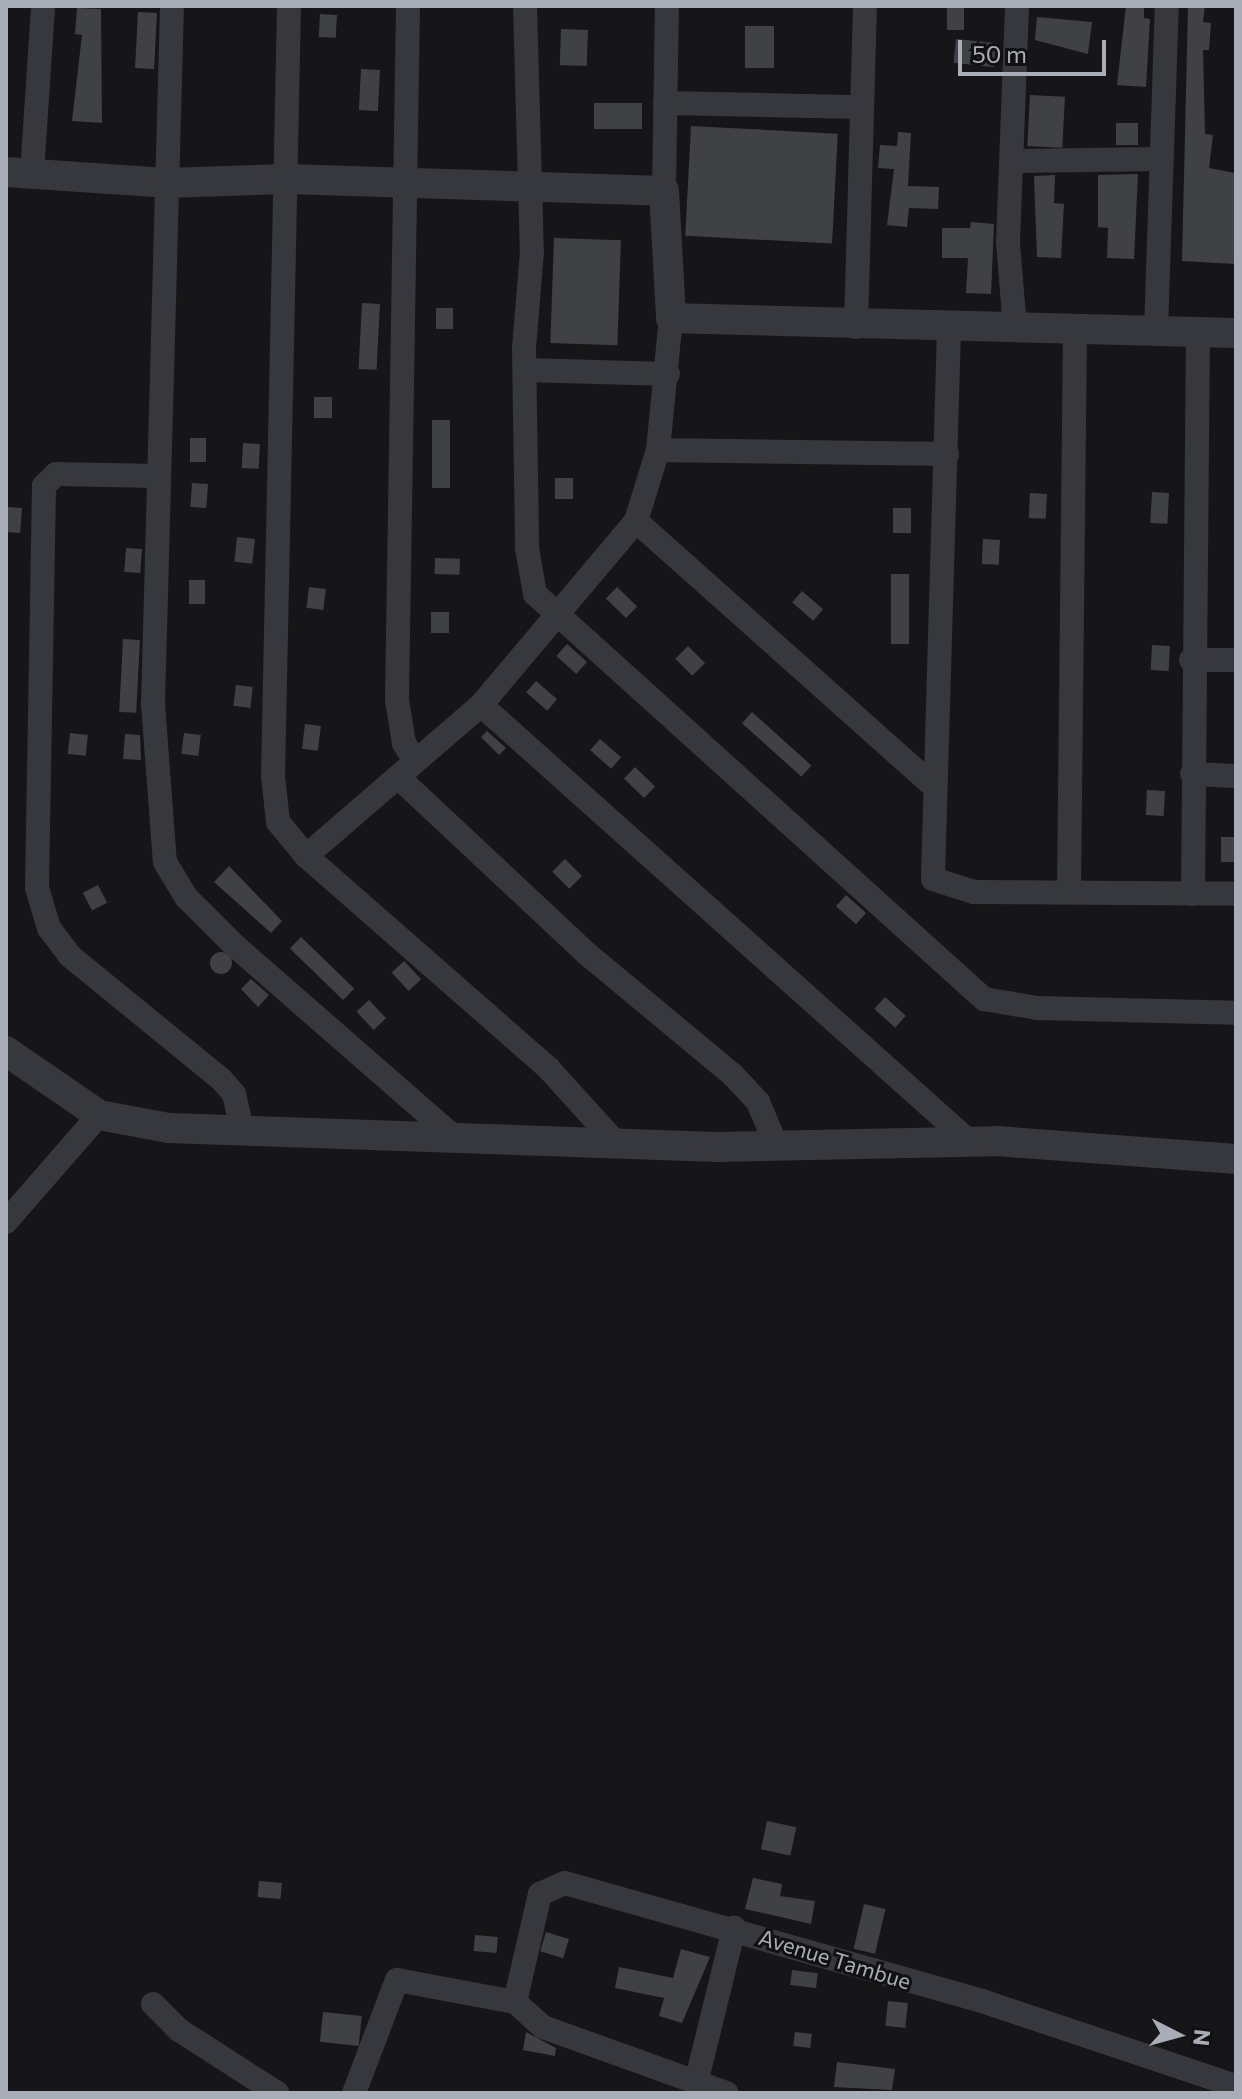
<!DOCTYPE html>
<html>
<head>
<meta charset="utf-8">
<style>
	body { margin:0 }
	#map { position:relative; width:1242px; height:2099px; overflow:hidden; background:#161618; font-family:Commissioner,sans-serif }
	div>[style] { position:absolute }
	.building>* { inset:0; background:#404145; transform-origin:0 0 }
	.round { border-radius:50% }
	.minor>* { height:24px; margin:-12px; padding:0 12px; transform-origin:12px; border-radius:12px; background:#37383d }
	.tertiary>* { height:30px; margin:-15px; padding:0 15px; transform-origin:15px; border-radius:15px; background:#37383d }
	span { translate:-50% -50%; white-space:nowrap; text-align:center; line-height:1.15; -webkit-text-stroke:6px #111113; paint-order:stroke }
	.street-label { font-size:22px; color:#a8adb8 }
	.frame { position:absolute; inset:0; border:8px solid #a8adb8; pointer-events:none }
	.north { position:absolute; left:1138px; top:1995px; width:80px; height:80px; -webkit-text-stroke:6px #111113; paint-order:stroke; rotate:96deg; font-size:22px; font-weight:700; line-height:32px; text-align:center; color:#a8adb8 }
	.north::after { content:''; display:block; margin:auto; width:28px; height:36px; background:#a8adb8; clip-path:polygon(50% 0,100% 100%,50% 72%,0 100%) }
	.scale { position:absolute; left:958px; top:40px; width:148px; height:36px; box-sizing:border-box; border:4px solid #a8adb8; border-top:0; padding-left:10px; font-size:24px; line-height:28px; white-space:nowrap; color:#a8adb8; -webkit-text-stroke:6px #111113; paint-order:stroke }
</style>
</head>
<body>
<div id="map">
	<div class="building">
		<i style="left:947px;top:6px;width:17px;height:24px"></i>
		<i style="clip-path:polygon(1126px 6px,1144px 6px,1144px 18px,1150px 19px,1146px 87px,1117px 85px)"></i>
		<i style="clip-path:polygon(1188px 6px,1205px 6px,1203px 22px,1211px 23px,1209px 50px,1203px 50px,1205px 134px,1213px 135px,1209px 168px,1235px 173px,1236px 264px,1182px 261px)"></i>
		<i style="clip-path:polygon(77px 8px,101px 9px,102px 123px,72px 121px,82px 35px,75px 34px)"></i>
		<i style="left:138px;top:12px;width:19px;height:56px;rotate:3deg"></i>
		<i style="left:320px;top:14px;width:17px;height:23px;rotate:3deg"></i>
		<i style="clip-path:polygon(1037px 17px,1092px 22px,1088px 54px,1035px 40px)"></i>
		<i style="left:745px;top:26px;width:29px;height:42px"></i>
		<i style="left:561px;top:29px;width:27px;height:36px;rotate:2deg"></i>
		<i style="left:956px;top:39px;width:41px;height:24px;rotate:6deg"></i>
		<i style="left:361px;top:69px;width:19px;height:41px;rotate:3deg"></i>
		<i style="left:1030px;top:95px;width:35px;height:51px;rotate:3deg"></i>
		<i style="left:594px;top:103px;width:48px;height:26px"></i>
		<i style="left:1116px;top:123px;width:22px;height:22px"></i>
		<i style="left:691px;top:126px;width:147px;height:110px;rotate:3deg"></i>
		<i style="clip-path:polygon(898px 132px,911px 133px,908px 186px,939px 187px,938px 209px,909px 208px,907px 227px,887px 225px,894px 169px,878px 168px,880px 145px,897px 146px)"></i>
		<i style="clip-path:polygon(1138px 174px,1134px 259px,1107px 258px,1108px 228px,1098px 227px,1098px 175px)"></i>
		<i style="clip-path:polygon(1055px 175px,1054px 203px,1064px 204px,1061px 258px,1037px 257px,1034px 176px)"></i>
		<i style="clip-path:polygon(971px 222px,994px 224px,991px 294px,966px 293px,968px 258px,942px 258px,942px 228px,970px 228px)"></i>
		<i style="left:554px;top:238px;width:67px;height:105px;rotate:2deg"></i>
		<i style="left:362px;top:303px;width:18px;height:66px;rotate:3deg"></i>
		<i style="left:436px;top:308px;width:17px;height:21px"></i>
		<i style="left:314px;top:397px;width:18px;height:21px"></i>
		<i style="left:432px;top:420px;width:18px;height:68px"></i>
		<i style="left:190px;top:438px;width:16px;height:24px"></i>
		<i style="left:243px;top:443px;width:17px;height:25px;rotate:3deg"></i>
		<i style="left:555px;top:478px;width:18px;height:21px"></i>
		<i style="left:192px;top:483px;width:16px;height:24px;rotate:4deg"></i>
		<i style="left:1152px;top:492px;width:17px;height:31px;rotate:3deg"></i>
		<i style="left:1030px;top:493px;width:17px;height:25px;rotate:3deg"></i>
		<i style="left:6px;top:507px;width:16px;height:25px;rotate:4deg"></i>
		<i style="left:893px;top:508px;width:18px;height:25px"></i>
		<i style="left:237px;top:537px;width:18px;height:25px;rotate:6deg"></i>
		<i style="left:983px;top:539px;width:17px;height:25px;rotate:3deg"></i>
		<i style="left:126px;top:548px;width:16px;height:24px;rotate:4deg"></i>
		<i style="left:435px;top:558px;width:25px;height:16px;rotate:2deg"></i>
		<i style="left:891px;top:574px;width:18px;height:70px"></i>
		<i style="left:189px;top:580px;width:16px;height:24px"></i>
		<i style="left:309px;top:587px;width:17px;height:21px;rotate:7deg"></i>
		<i style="left:617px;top:587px;width:28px;height:16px;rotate:44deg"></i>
		<i style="left:802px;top:591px;width:28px;height:15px;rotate:41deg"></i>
		<i style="left:431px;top:612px;width:18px;height:21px"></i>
		<i style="left:123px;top:639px;width:17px;height:73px;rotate:3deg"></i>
		<i style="left:567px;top:644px;width:27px;height:16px;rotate:42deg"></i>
		<i style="left:1152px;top:645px;width:18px;height:25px;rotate:3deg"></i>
		<i style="left:688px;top:646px;width:24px;height:18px;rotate:45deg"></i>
		<i style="left:536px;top:681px;width:28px;height:15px;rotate:41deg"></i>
		<i style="left:236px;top:685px;width:17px;height:21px;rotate:7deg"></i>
		<i style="left:752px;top:712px;width:80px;height:15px;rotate:42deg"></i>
		<i style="left:305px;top:724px;width:16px;height:25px;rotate:7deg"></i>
		<i style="clip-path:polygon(487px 731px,506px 748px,499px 755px,481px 737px)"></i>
		<i style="left:70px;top:733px;width:18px;height:21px;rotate:6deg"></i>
		<i style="left:184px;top:733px;width:17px;height:21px;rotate:7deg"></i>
		<i style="clip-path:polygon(125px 734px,140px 735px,141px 760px,123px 759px)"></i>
		<i style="left:600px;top:739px;width:28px;height:15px;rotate:41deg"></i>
		<i style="left:635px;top:767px;width:28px;height:16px;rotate:44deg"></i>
		<i style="left:1147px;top:790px;width:18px;height:25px;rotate:3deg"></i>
		<i style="left:1221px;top:837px;width:15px;height:25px"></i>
		<i style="left:565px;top:859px;width:24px;height:18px;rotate:45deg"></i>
		<i style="clip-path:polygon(229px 866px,282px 921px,271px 933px,214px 882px)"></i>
		<i style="left:98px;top:885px;width:20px;height:17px;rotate:63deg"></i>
		<i style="left:846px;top:895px;width:27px;height:15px;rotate:42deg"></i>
		<i style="left:301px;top:937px;width:74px;height:16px;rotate:44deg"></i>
		<i class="round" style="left:210px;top:952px;width:22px;height:22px"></i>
		<i style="left:404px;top:961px;width:25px;height:17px;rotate:47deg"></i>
		<i style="clip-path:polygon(251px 979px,269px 995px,258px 1007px,241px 989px)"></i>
		<i style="left:885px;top:997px;width:28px;height:16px;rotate:42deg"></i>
		<i style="left:369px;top:1000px;width:25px;height:17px;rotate:47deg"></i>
		<i style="left:767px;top:1821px;width:30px;height:29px;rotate:12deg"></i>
		<i style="clip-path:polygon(753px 1878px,782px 1884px,780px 1896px,815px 1901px,811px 1924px,745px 1909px)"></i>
		<i style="left:259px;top:1881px;width:23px;height:16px;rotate:5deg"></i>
		<i style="left:864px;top:1904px;width:22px;height:46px;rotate:13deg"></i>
		<i style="left:546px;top:1932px;width:24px;height:20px;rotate:17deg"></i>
		<i style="left:475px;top:1935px;width:23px;height:16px;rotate:5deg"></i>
		<i style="clip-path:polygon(681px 1949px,710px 1957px,682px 2023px,659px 2016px,664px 1998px,615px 1988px,619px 1967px,673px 1978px)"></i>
		<i style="left:792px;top:1970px;width:26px;height:15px;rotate:7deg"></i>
		<i style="left:888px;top:2001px;width:20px;height:25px;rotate:6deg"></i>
		<i style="left:323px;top:2012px;width:39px;height:30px;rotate:6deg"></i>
		<i style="clip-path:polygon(526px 2032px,556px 2048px,555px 2056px,523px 2050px)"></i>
		<i style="left:795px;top:2032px;width:17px;height:14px;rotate:7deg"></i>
		<i style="clip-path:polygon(837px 2062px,895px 2069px,892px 2090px,834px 2087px)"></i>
	</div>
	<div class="minor">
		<i style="left:172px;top:6px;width:698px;rotate:91.56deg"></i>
		<i style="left:153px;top:704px;width:158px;rotate:85.7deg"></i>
		<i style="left:165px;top:862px;width:41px;rotate:59deg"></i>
		<i style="left:186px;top:897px;width:68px;rotate:45deg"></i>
		<i style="left:234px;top:945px;width:289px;rotate:41.1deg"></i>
		<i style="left:289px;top:6px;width:770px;rotate:91.19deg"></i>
		<i style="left:273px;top:776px;width:46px;rotate:83.8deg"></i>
		<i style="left:278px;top:822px;width:44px;rotate:50.5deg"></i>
		<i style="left:306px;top:856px;width:323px;rotate:41.2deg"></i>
		<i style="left:549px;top:1069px;width:101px;rotate:47.8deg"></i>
		<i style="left:408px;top:6px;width:694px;rotate:90.91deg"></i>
		<i style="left:397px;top:700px;width:44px;rotate:80.8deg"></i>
		<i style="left:404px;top:743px;width:21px;rotate:59deg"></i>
		<i style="left:525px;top:6px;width:245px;rotate:88.4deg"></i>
		<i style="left:532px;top:251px;width:97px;rotate:94.7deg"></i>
		<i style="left:524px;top:348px;width:200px;rotate:89.1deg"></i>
		<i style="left:527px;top:548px;width:47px;rotate:80.1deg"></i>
		<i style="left:535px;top:594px;width:605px;rotate:42.05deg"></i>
		<i style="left:984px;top:999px;width:54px;rotate:9.6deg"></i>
		<i style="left:1037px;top:1008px;width:199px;rotate:1.4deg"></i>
		<i style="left:665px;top:103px;width:197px;rotate:1.2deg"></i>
		<i style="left:1012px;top:161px;width:148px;rotate:-0.8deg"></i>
		<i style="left:32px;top:173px;width:167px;rotate:-86.2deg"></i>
		<i style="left:664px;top:191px;width:185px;rotate:-89.1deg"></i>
		<i style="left:856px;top:327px;width:321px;rotate:-88.4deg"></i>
		<i style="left:1015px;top:328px;width:86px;rotate:-94.7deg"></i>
		<i style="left:1008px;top:242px;width:236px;rotate:-87.8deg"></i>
		<i style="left:949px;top:329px;width:550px;rotate:91.67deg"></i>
		<i style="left:933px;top:879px;width:43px;rotate:17.6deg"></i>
		<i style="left:974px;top:892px;width:262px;rotate:0.4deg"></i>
		<i style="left:1156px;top:332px;width:326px;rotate:-88.1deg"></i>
		<i style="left:525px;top:370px;width:143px;rotate:1.6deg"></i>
		<i style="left:658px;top:450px;width:289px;rotate:0.8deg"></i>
		<i style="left:159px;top:476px;width:103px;rotate:-178.9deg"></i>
		<i style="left:56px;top:474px;width:17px;rotate:135deg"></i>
		<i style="left:44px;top:486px;width:402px;rotate:91deg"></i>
		<i style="left:37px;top:888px;width:42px;rotate:73.3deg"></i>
		<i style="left:49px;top:928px;width:35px;rotate:53deg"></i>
		<i style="left:70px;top:956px;width:195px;rotate:39.2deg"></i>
		<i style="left:221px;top:1079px;width:20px;rotate:49deg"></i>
		<i style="left:234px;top:1094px;width:37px;rotate:77deg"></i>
		<i style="left:636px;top:521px;width:394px;rotate:41.7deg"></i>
		<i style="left:1191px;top:660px;width:45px"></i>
		<i style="left:481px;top:705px;width:657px;rotate:41.79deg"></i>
		<i style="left:1192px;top:774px;width:44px;rotate:2.6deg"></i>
		<i style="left:398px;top:777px;width:258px;rotate:43.1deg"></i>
		<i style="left:586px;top:953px;width:191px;rotate:39.7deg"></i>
		<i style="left:733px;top:1075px;width:37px;rotate:47deg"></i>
		<i style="left:758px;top:1102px;width:49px;rotate:67.1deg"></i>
		<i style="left:306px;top:856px;width:231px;rotate:-40.8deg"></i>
		<i style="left:481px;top:705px;width:241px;rotate:-49.9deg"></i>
		<i style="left:636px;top:521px;width:74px;rotate:-72.8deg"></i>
		<i style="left:658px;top:450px;width:133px;rotate:-84.4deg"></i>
		<i style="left:1069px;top:892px;width:562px;rotate:-89.39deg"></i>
		<i style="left:1193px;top:894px;width:562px;rotate:-89.49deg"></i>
		<i style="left:6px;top:1222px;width:142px;rotate:-49deg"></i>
		<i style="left:515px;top:2002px;width:111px;rotate:-77deg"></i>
		<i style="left:540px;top:1894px;width:27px;rotate:-24deg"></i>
		<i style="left:565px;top:1883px;width:433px;rotate:15.8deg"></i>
		<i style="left:982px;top:2001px;width:268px;rotate:18.5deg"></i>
		<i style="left:153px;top:2004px;width:37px;rotate:45deg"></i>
		<i style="left:179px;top:2030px;width:117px;rotate:32.7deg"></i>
		<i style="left:696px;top:2083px;width:160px;rotate:-76.2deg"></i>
		<i style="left:354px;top:2093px;width:121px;rotate:-69.2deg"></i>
		<i style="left:397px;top:1980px;width:120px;rotate:10.6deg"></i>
		<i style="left:515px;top:2002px;width:38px;rotate:42deg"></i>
		<i style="left:543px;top:2027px;width:195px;rotate:19.8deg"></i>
	</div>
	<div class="tertiary">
		<i style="left:6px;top:172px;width:160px;rotate:3.9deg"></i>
		<i style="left:166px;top:183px;width:120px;rotate:-1.9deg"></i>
		<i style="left:286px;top:179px;width:378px;rotate:1.8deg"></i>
		<i style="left:664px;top:191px;width:127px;rotate:86.8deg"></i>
		<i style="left:671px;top:318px;width:565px;rotate:1.52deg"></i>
		<i style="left:6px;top:1051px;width:113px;rotate:34.5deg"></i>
		<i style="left:99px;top:1115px;width:71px;rotate:10.5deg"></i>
		<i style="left:169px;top:1128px;width:548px;rotate:1.99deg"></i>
		<i style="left:717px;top:1147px;width:279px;rotate:-1.2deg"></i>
		<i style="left:996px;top:1141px;width:241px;rotate:4.3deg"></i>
	</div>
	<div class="street-label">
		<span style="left:835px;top:1959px;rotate:17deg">Avenue Tambue</span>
	</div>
	<div class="frame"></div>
	<div class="north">N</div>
	<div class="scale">50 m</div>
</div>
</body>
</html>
